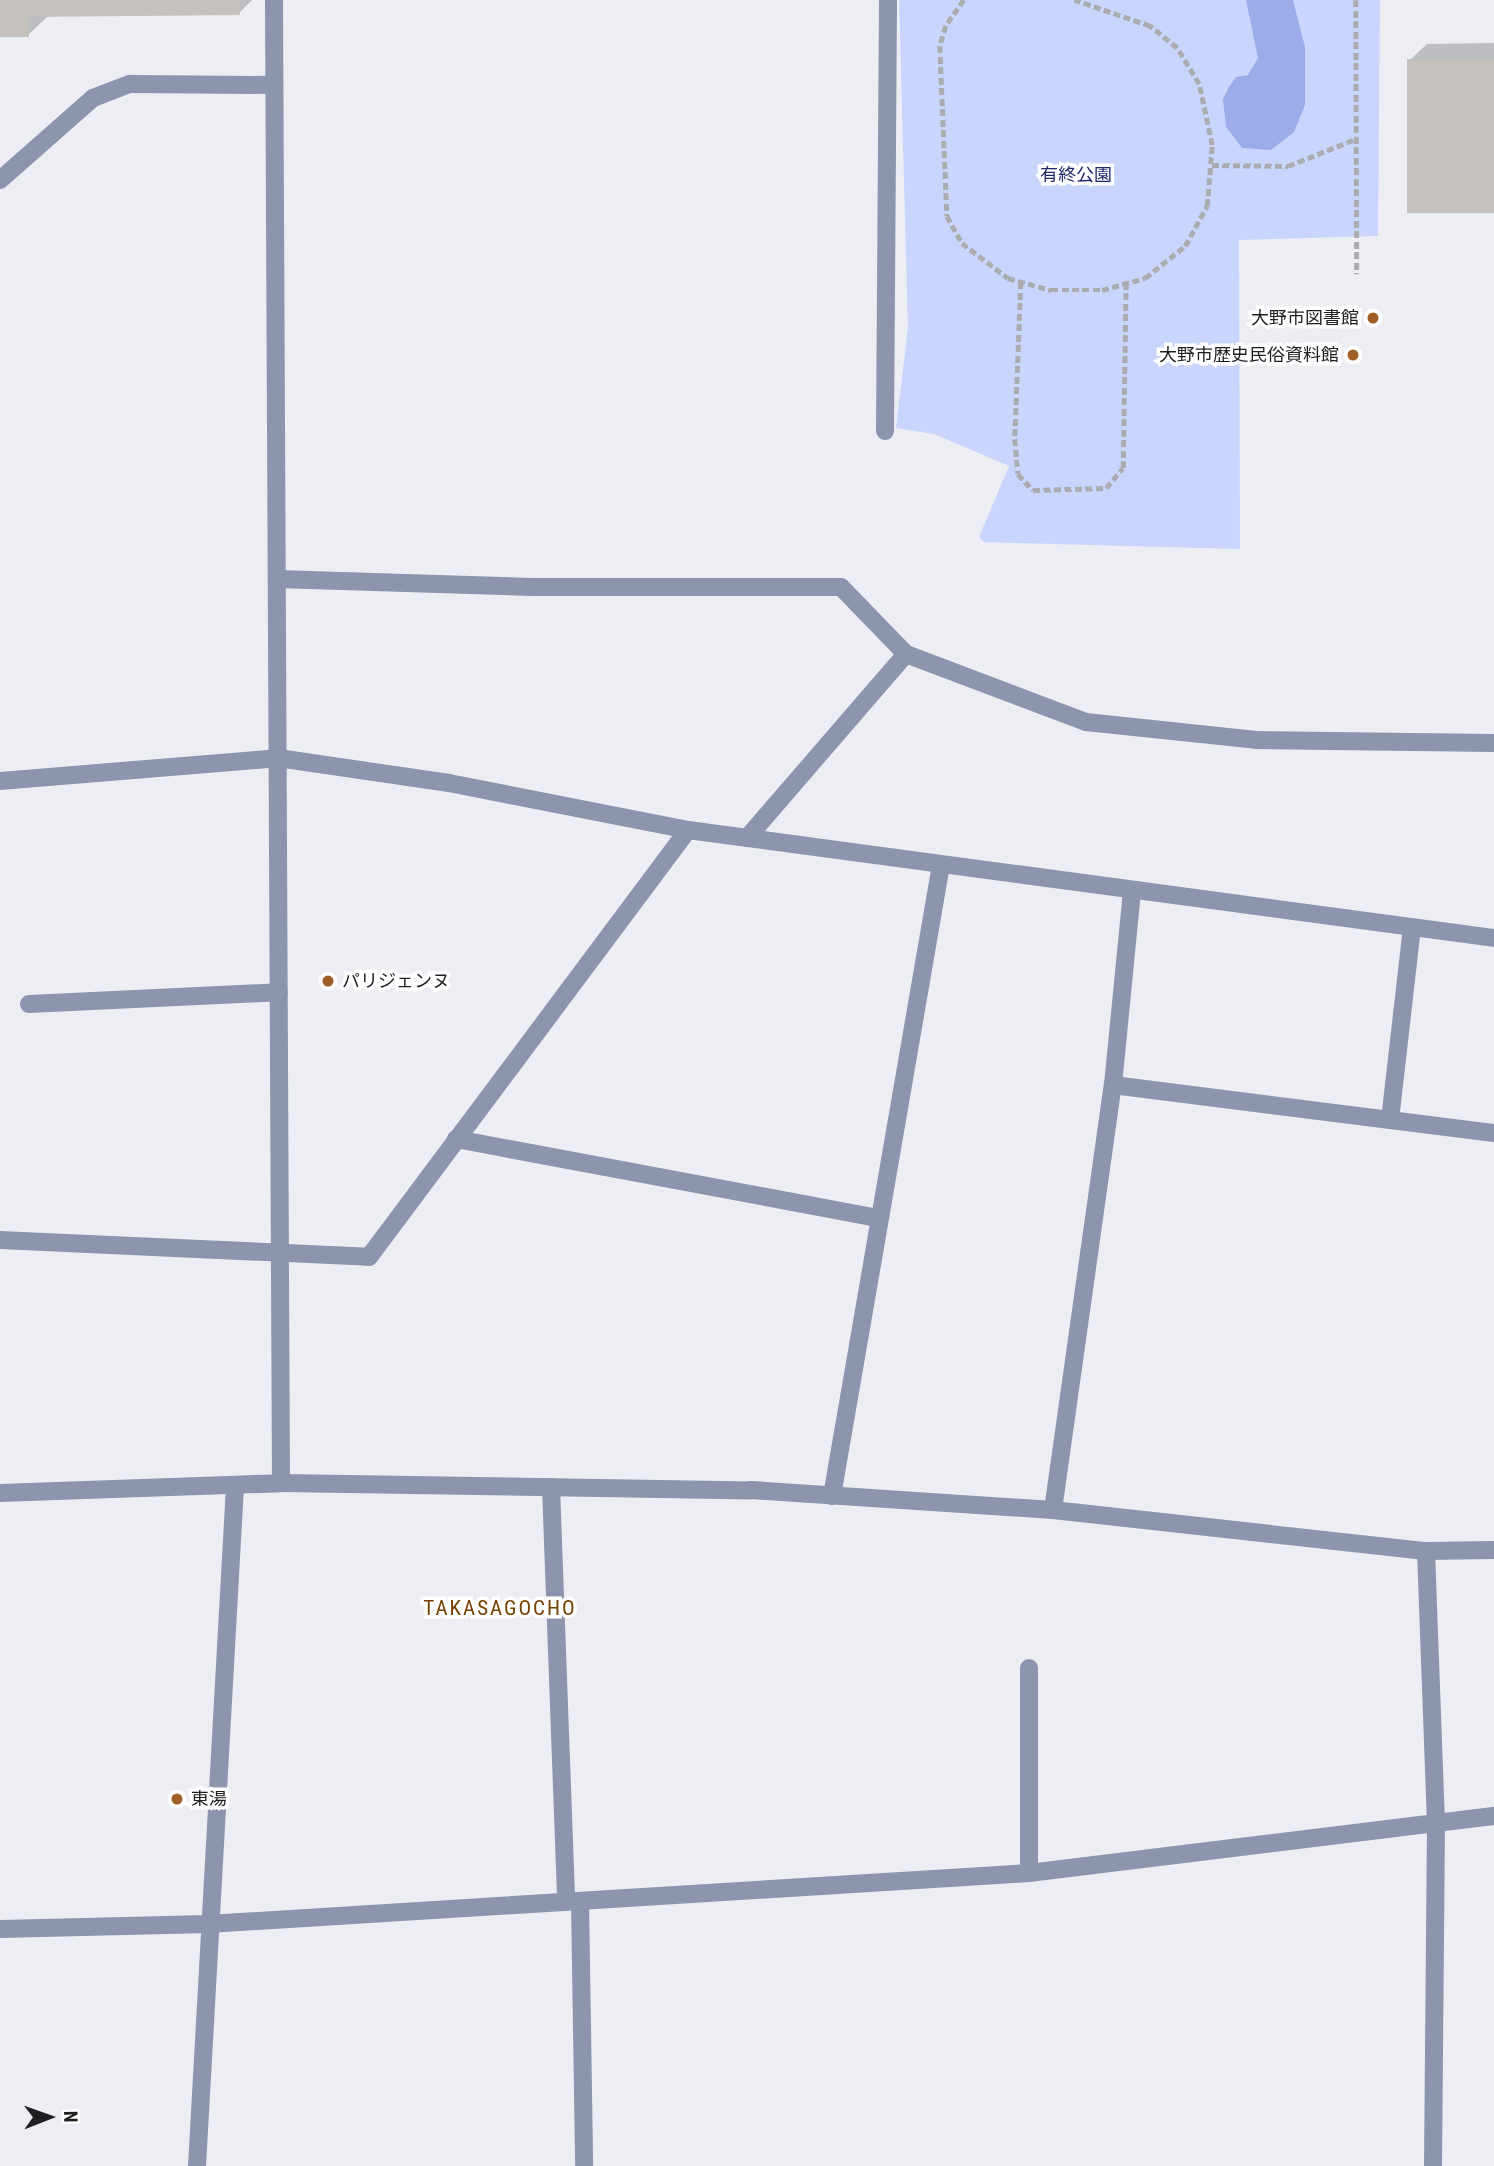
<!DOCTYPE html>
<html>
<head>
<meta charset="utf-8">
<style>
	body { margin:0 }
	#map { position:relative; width:1494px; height:2166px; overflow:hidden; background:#eceef3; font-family:"Roboto Condensed","Noto Sans JP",sans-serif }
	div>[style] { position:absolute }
	.green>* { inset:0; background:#c9d5fc }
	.water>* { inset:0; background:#9bace8 }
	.shadow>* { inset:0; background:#0003 }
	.building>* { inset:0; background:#c5c1bd; transform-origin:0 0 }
	.path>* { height:4.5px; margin-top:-2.25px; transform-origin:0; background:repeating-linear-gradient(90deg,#abacb0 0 7px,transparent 0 10.5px) }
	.minor>* { height:18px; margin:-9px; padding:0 9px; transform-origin:9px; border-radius:9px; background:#8c94ae }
	.dots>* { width:19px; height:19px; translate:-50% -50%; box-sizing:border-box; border:4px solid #fff; border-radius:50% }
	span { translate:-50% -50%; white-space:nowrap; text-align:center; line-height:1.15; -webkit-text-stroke:7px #fff; paint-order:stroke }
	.park-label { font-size:18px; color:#1f286c }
	.poi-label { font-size:18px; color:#1e1f21 }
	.right { translate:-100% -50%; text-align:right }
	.left { translate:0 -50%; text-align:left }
	.quarter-label { font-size:21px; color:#764000; letter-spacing:2px }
	.north { position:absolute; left:14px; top:2082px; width:70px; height:70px; -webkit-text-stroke:5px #fff; paint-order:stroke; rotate:89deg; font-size:19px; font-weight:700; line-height:28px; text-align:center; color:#1e1f21 }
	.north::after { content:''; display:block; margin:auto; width:24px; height:32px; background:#1e1f21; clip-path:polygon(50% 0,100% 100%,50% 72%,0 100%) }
</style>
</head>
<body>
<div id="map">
	<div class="green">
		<i style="clip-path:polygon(899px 0,1380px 0,1378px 236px,1239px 240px,1240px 549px,984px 542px,979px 537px,1009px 466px,934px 434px,896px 428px,908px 327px)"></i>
	</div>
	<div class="water">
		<i style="clip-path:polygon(1246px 0,1293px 0,1305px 47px,1305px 105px,1294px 132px,1271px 150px,1242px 148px,1226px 127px,1223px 99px,1229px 87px,1236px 77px,1248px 75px,1258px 58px)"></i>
	</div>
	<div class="shadow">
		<i style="clip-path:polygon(0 0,252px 0,239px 13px,49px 15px,28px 35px,0 35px)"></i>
		<i style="clip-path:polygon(1494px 43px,1494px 211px,1409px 61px,1427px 44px)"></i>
	</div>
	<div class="building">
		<i style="clip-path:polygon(0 0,239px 0,240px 15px,29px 17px,29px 37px,0 37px)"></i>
		<i style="left:1494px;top:59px;width:154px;height:87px;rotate:90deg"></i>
	</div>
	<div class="path">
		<i style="left:964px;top:0;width:32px;rotate:125deg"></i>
		<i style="left:946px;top:26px;width:21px;rotate:107deg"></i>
		<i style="left:940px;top:46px;width:170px;rotate:87.6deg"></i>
		<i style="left:947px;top:216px;width:31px;rotate:61deg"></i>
		<i style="left:962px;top:243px;width:58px;rotate:37.3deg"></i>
		<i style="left:1008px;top:278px;width:45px;rotate:15.6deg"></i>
		<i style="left:1051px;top:290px;width:51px"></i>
		<i style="left:1102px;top:290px;width:45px;rotate:-15.6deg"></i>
		<i style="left:1145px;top:278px;width:51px;rotate:-38.7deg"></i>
		<i style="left:1185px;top:246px;width:46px;rotate:-61.2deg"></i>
		<i style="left:1207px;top:206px;width:61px;rotate:-85.3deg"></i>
		<i style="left:1212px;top:145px;width:62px;rotate:-102deg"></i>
		<i style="left:1199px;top:84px;width:42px;rotate:-121.4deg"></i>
		<i style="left:1177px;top:48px;width:35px;rotate:-141deg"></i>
		<i style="left:1150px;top:26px;width:80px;rotate:-161.1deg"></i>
		<i style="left:1356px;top:0;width:274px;rotate:89.8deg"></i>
		<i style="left:1212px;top:165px;width:76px;rotate:0.8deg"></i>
		<i style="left:1288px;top:166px;width:75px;rotate:-21.8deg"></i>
		<i style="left:1021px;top:282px;width:157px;rotate:92.2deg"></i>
		<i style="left:1015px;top:439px;width:35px;rotate:85deg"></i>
		<i style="left:1018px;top:474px;width:22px;rotate:47deg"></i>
		<i style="left:1033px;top:490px;width:73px;rotate:-1.6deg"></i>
		<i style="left:1106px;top:488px;width:26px;rotate:-50deg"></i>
		<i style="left:1123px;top:468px;width:182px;rotate:-89.1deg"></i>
	</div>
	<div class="minor">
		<i style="left:274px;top:0;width:1483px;rotate:89.73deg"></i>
		<i style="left:0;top:180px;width:124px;rotate:-41.4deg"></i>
		<i style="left:93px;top:98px;width:40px;rotate:-21deg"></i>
		<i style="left:130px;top:84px;width:144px;rotate:0.4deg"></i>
		<i style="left:885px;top:431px;width:431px;rotate:-89.6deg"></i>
		<i style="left:277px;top:579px;width:256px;rotate:1.8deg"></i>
		<i style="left:533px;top:587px;width:308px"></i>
		<i style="left:841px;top:587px;width:93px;rotate:45.9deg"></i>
		<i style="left:906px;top:654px;width:192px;rotate:20.7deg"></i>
		<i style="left:1086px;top:722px;width:171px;rotate:6deg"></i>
		<i style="left:1256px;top:740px;width:238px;rotate:0.7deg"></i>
		<i style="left:0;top:781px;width:279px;rotate:-4.7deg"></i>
		<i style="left:278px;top:758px;width:173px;rotate:8.3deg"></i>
		<i style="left:449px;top:783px;width:244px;rotate:11.1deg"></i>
		<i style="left:688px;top:830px;width:813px;rotate:7.63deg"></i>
		<i style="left:747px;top:838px;width:243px;rotate:-49.2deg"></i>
		<i style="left:29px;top:1004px;width:250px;rotate:-2.7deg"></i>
		<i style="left:1113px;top:1085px;width:384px;rotate:7.2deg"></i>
		<i style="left:1390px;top:1120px;width:193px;rotate:-83.5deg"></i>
		<i style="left:456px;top:1139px;width:431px;rotate:10.6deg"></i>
		<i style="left:0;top:1240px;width:369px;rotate:2.6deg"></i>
		<i style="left:369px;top:1257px;width:533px;rotate:-53.24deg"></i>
		<i style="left:551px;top:1487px;width:415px;rotate:87.9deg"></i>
		<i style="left:0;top:1493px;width:281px;rotate:-2deg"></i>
		<i style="left:281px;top:1483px;width:470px;rotate:0.9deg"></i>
		<i style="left:751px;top:1490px;width:303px;rotate:3.8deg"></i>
		<i style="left:1053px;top:1510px;width:375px;rotate:6.3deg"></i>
		<i style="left:1426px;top:1551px;width:68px;rotate:-0.8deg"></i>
		<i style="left:832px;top:1496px;width:640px;rotate:-80.2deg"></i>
		<i style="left:1053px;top:1510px;width:429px;rotate:-82deg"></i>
		<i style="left:1113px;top:1085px;width:195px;rotate:-84.4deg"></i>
		<i style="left:1426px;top:1551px;width:272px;rotate:87.9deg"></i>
		<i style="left:1436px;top:1823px;width:343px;rotate:90.5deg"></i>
		<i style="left:1029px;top:1873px;width:205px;rotate:-90deg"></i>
		<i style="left:580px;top:1901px;width:265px;rotate:89.1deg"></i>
		<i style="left:0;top:1929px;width:208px;rotate:-1.4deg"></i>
		<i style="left:208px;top:1924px;width:823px;rotate:-3.55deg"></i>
		<i style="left:1029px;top:1873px;width:468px;rotate:-7deg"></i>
		<i style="left:197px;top:2166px;width:680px;rotate:-86.8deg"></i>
	</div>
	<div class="dots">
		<i style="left:1373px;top:318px;background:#9e6026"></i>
		<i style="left:1353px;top:355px;background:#9e6026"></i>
		<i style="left:328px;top:981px;background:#9e6026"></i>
		<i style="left:177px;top:1799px;background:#9e6026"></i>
	</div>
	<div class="park-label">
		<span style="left:1076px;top:175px">有終公園</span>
	</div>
	<div class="poi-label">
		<span class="right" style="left:1359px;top:318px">大野市図書館</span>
		<span class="right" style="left:1339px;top:355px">大野市歴史民俗資料館</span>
		<span class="left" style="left:342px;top:981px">パリジェンヌ</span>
		<span class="left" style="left:191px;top:1799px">東湯</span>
	</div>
	<div class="quarter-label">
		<span style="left:500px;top:1608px">TAKASAGOCHO</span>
	</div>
	<div class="north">N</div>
</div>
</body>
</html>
